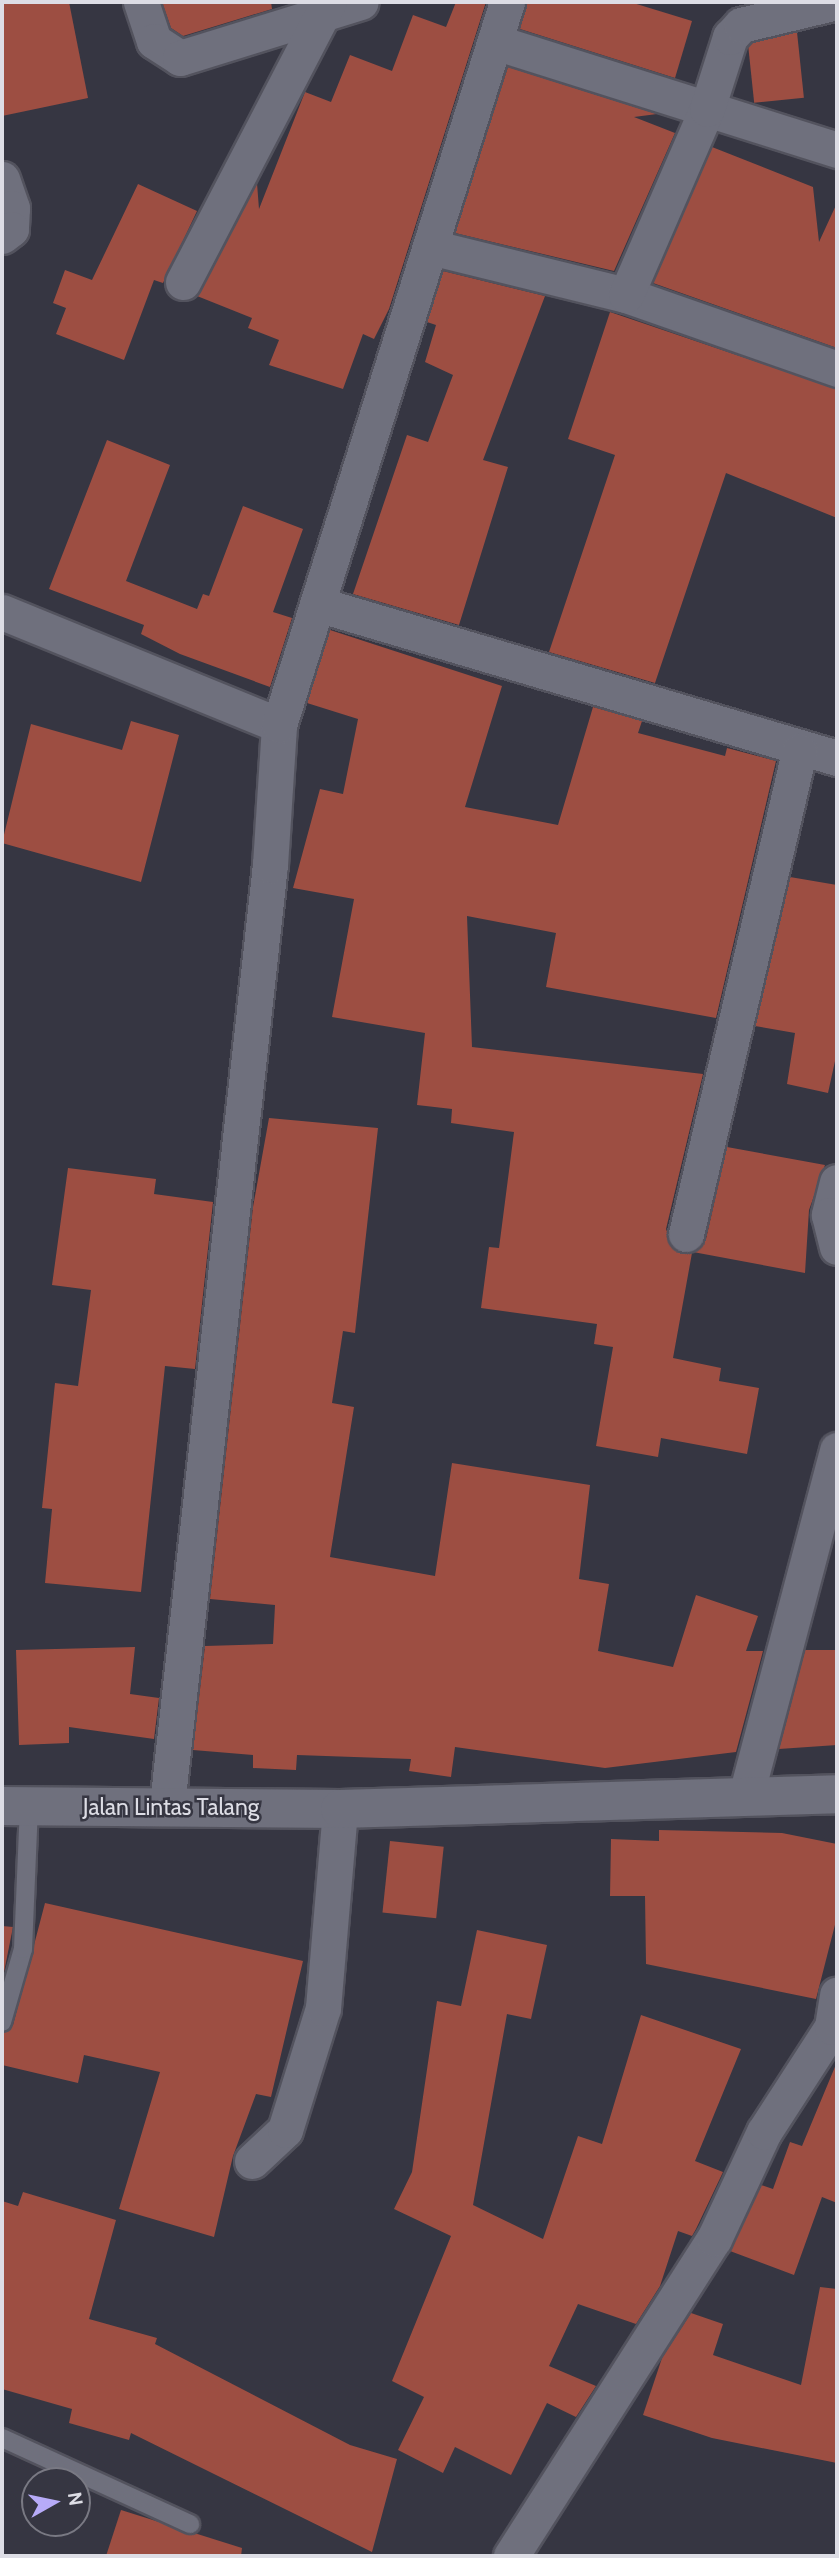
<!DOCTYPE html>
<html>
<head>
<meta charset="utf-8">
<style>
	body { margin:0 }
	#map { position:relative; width:839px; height:2558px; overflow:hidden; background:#363642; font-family:Cabin,sans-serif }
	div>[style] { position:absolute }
	.building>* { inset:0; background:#9d4e42; transform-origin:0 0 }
	.roads { filter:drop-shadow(2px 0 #53535e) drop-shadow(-2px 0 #53535e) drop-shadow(0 2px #53535e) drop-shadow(0 -2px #53535e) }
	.service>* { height:18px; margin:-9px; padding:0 9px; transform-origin:9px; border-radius:9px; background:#6f707d }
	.minor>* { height:35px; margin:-17.5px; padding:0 17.5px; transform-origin:17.5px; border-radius:17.5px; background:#6f707d }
	.tertiary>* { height:38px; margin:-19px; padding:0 19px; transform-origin:19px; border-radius:19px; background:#6f707d }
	span { translate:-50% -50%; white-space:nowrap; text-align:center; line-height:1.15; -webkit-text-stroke:5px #363642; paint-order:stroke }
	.street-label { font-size:23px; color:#dddde5 }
	.frame { position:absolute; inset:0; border:4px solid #dddde5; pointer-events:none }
	.north { position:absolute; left:21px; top:2467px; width:70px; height:70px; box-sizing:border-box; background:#363642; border:2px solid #797983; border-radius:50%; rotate:81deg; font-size:19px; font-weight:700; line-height:28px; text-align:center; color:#dddde5 }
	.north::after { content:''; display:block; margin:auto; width:24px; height:32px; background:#b7abf8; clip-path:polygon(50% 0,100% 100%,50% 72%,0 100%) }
</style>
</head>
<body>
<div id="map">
	<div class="building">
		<i style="clip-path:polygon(2px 2px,69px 2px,88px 98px,2px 116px)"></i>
		<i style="clip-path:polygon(162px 2px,271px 2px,272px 9px,183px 36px,171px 28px)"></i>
		<i style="clip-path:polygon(456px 2px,486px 2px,389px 309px,374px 339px,363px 334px,343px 389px,269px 365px,279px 340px,248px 328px,252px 318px,197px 296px,257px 183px,259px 209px,305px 92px,331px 102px,350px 55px,392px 71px,413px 15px,446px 27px)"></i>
		<i style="clip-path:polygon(527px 2px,630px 2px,692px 21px,675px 78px,520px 29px)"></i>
		<i style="left:797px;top:32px;width:66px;height:50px;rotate:84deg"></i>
		<i style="clip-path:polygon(508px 67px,657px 114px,634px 117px,675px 133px,614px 271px,455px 233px)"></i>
		<i style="clip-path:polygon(712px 147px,813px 187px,819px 242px,837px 203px,837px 348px,653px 283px)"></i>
		<i style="clip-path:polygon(138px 184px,197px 211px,163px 283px,154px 280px,124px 360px,56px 334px,66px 308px,53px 303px,65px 270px,92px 280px)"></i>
		<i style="clip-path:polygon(443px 271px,545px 296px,483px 460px,508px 467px,459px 625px,353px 594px,407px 435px,428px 442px,453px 375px,425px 362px,436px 325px,427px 322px)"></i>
		<i style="clip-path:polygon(610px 312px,837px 389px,837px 518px,726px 473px,655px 683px,549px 652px,615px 455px,568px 439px)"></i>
		<i style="clip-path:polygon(107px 440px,170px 465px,126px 581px,197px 609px,203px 594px,209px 596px,243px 506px,303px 529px,273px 612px,292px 618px,270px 687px,180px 654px,141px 634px,144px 625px,49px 589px)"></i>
		<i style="clip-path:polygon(330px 630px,502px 686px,465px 807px,558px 825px,593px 707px,642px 721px,638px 733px,725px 756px,727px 748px,776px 761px,716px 1018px,546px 987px,556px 933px,467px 916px,472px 1047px,703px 1074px,666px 1229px,673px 1249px,692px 1253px,673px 1358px,721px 1368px,719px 1381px,759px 1388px,747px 1454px,661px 1438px,658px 1457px,596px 1446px,613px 1347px,594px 1344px,597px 1324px,481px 1308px,489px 1247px,499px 1248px,514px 1132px,451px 1123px,452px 1109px,417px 1105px,425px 1033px,332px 1017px,354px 899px,293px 888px,320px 789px,343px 794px,358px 719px,307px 703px)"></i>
		<i style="clip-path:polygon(131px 721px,179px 735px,141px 882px,2px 843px,31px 724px,122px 750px)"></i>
		<i style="clip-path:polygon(790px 877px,837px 885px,837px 1052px,828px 1093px,787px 1084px,795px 1033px,755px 1026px)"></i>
		<i style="clip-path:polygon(269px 1118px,378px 1128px,355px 1333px,343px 1331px,332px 1403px,354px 1407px,330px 1557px,435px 1576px,452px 1463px,590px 1485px,579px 1579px,609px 1584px,598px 1651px,673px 1667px,696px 1595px,758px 1616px,746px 1651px,763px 1651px,736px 1752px,605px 1768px,455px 1747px,451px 1777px,409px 1771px,411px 1759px,297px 1755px,296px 1770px,253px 1768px,253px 1755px,193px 1750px,205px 1646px,273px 1644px,275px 1605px,210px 1599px,253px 1207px)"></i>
		<i style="clip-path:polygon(727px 1147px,825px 1165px,809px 1210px,805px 1273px,693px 1252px,706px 1239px)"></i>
		<i style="clip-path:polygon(68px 1168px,156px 1179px,154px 1194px,213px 1202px,195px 1369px,165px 1366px,141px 1592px,45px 1583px,52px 1509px,42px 1508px,55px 1383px,78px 1386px,91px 1290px,52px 1285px)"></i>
		<i style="clip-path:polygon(135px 1647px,130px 1694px,159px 1698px,154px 1739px,69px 1727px,69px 1743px,19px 1745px,16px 1650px)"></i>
		<i style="clip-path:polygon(805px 1650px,837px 1650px,837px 1745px,779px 1749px)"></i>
		<i style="clip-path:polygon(659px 1830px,782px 1833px,837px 1844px,837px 1917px,816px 1999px,646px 1964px,645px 1896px,610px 1896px,611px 1839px,659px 1841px)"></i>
		<i style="left:390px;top:1841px;width:54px;height:72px;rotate:6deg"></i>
		<i style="clip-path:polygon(45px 1903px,303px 1961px,271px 2097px,256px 2094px,233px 2156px,214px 2237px,119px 2209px,160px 2072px,84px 2055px,78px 2083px,2px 2065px,2px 2033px,13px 2025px)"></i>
		<i style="clip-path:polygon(2px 1926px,13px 1927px,2px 1982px)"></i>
		<i style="clip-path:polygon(477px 1930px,547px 1945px,531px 2019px,507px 2014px,473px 2205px,543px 2239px,578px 2136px,602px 2144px,641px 2015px,741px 2049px,695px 2161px,723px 2172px,696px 2229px,692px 2236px,678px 2231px,660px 2286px,636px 2324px,578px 2304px,549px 2366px,596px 2386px,576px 2417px,547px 2403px,511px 2475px,455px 2447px,443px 2473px,398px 2450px,424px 2397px,392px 2381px,451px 2236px,394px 2209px,412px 2172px,437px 2001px,461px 2006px)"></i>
		<i style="clip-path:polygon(837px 2062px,837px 2203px,822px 2197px,794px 2275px,730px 2251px,761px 2185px,773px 2189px,790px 2142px,802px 2146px)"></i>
		<i style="clip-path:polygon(23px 2192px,116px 2220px,89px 2319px,157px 2338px,155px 2344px,350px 2445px,397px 2459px,372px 2552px,131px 2433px,129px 2440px,69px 2423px,72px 2409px,2px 2389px,2px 2201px,18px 2206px)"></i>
		<i style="clip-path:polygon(820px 2287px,837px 2289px,837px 2463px,712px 2438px,643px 2415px,662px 2358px,691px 2313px,723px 2324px,713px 2355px,801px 2385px)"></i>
		<i style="clip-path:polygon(121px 2510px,242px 2548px,241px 2556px,106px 2556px)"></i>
	</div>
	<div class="roads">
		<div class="service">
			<i style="left:2px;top:2022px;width:76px;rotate:-74deg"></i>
			<i style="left:23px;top:1949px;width:143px;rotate:-87.6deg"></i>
			<i style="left:2px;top:2438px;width:207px;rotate:24.6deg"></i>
		</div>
		<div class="minor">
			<i style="left:141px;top:2px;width:41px;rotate:71.6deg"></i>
			<i style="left:154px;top:41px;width:31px;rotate:33deg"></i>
			<i style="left:180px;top:58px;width:189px;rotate:-17.2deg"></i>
			<i style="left:495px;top:42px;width:359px;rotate:17.5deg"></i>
			<i style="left:2px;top:179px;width:31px;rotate:71deg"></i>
			<i style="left:12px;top:208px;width:21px;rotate:93deg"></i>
			<i style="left:11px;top:229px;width:11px;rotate:142deg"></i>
			<i style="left:430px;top:247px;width:202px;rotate:13.8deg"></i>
			<i style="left:626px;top:295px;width:224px;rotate:19.3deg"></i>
			<i style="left:183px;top:282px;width:316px;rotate:-62.5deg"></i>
			<i style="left:626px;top:295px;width:203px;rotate:-66.5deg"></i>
			<i style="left:707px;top:109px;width:76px;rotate:-72.3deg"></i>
			<i style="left:730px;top:37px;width:16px;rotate:-47deg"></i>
			<i style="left:741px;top:25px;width:99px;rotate:-13.5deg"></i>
			<i style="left:317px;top:604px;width:542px;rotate:16.5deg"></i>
			<i style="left:2px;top:612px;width:299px;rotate:22.2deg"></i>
			<i style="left:837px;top:1182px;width:34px;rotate:104deg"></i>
			<i style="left:829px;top:1215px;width:33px;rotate:76deg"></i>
			<i style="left:686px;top:1234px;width:496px;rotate:-76.8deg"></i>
			<i style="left:746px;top:1795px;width:357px;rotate:-75.2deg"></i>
			<i style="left:167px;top:1805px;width:946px;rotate:-83.75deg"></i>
			<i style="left:270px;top:865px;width:140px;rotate:-86.3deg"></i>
			<i style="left:279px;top:725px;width:758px;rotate:-72.5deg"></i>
			<i style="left:252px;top:2161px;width:45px;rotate:-43.2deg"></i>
			<i style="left:285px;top:2130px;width:128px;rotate:-72.7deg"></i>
			<i style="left:323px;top:2008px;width:200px;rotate:-85.1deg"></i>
			<i style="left:511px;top:2556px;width:376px;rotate:-57.4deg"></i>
			<i style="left:714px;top:2239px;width:118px;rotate:-65deg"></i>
			<i style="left:764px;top:2132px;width:125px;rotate:-57.1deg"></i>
			<i style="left:832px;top:2027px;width:33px;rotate:-81deg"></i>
		</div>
		<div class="tertiary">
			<i style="left:2px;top:1806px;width:338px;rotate:0.5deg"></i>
			<i style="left:340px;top:1809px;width:497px;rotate:-1.7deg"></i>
		</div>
	</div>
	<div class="street-label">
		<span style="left:171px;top:1807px">Jalan Lintas Talang</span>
	</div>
	<div class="frame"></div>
	<div class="north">N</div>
</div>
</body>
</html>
